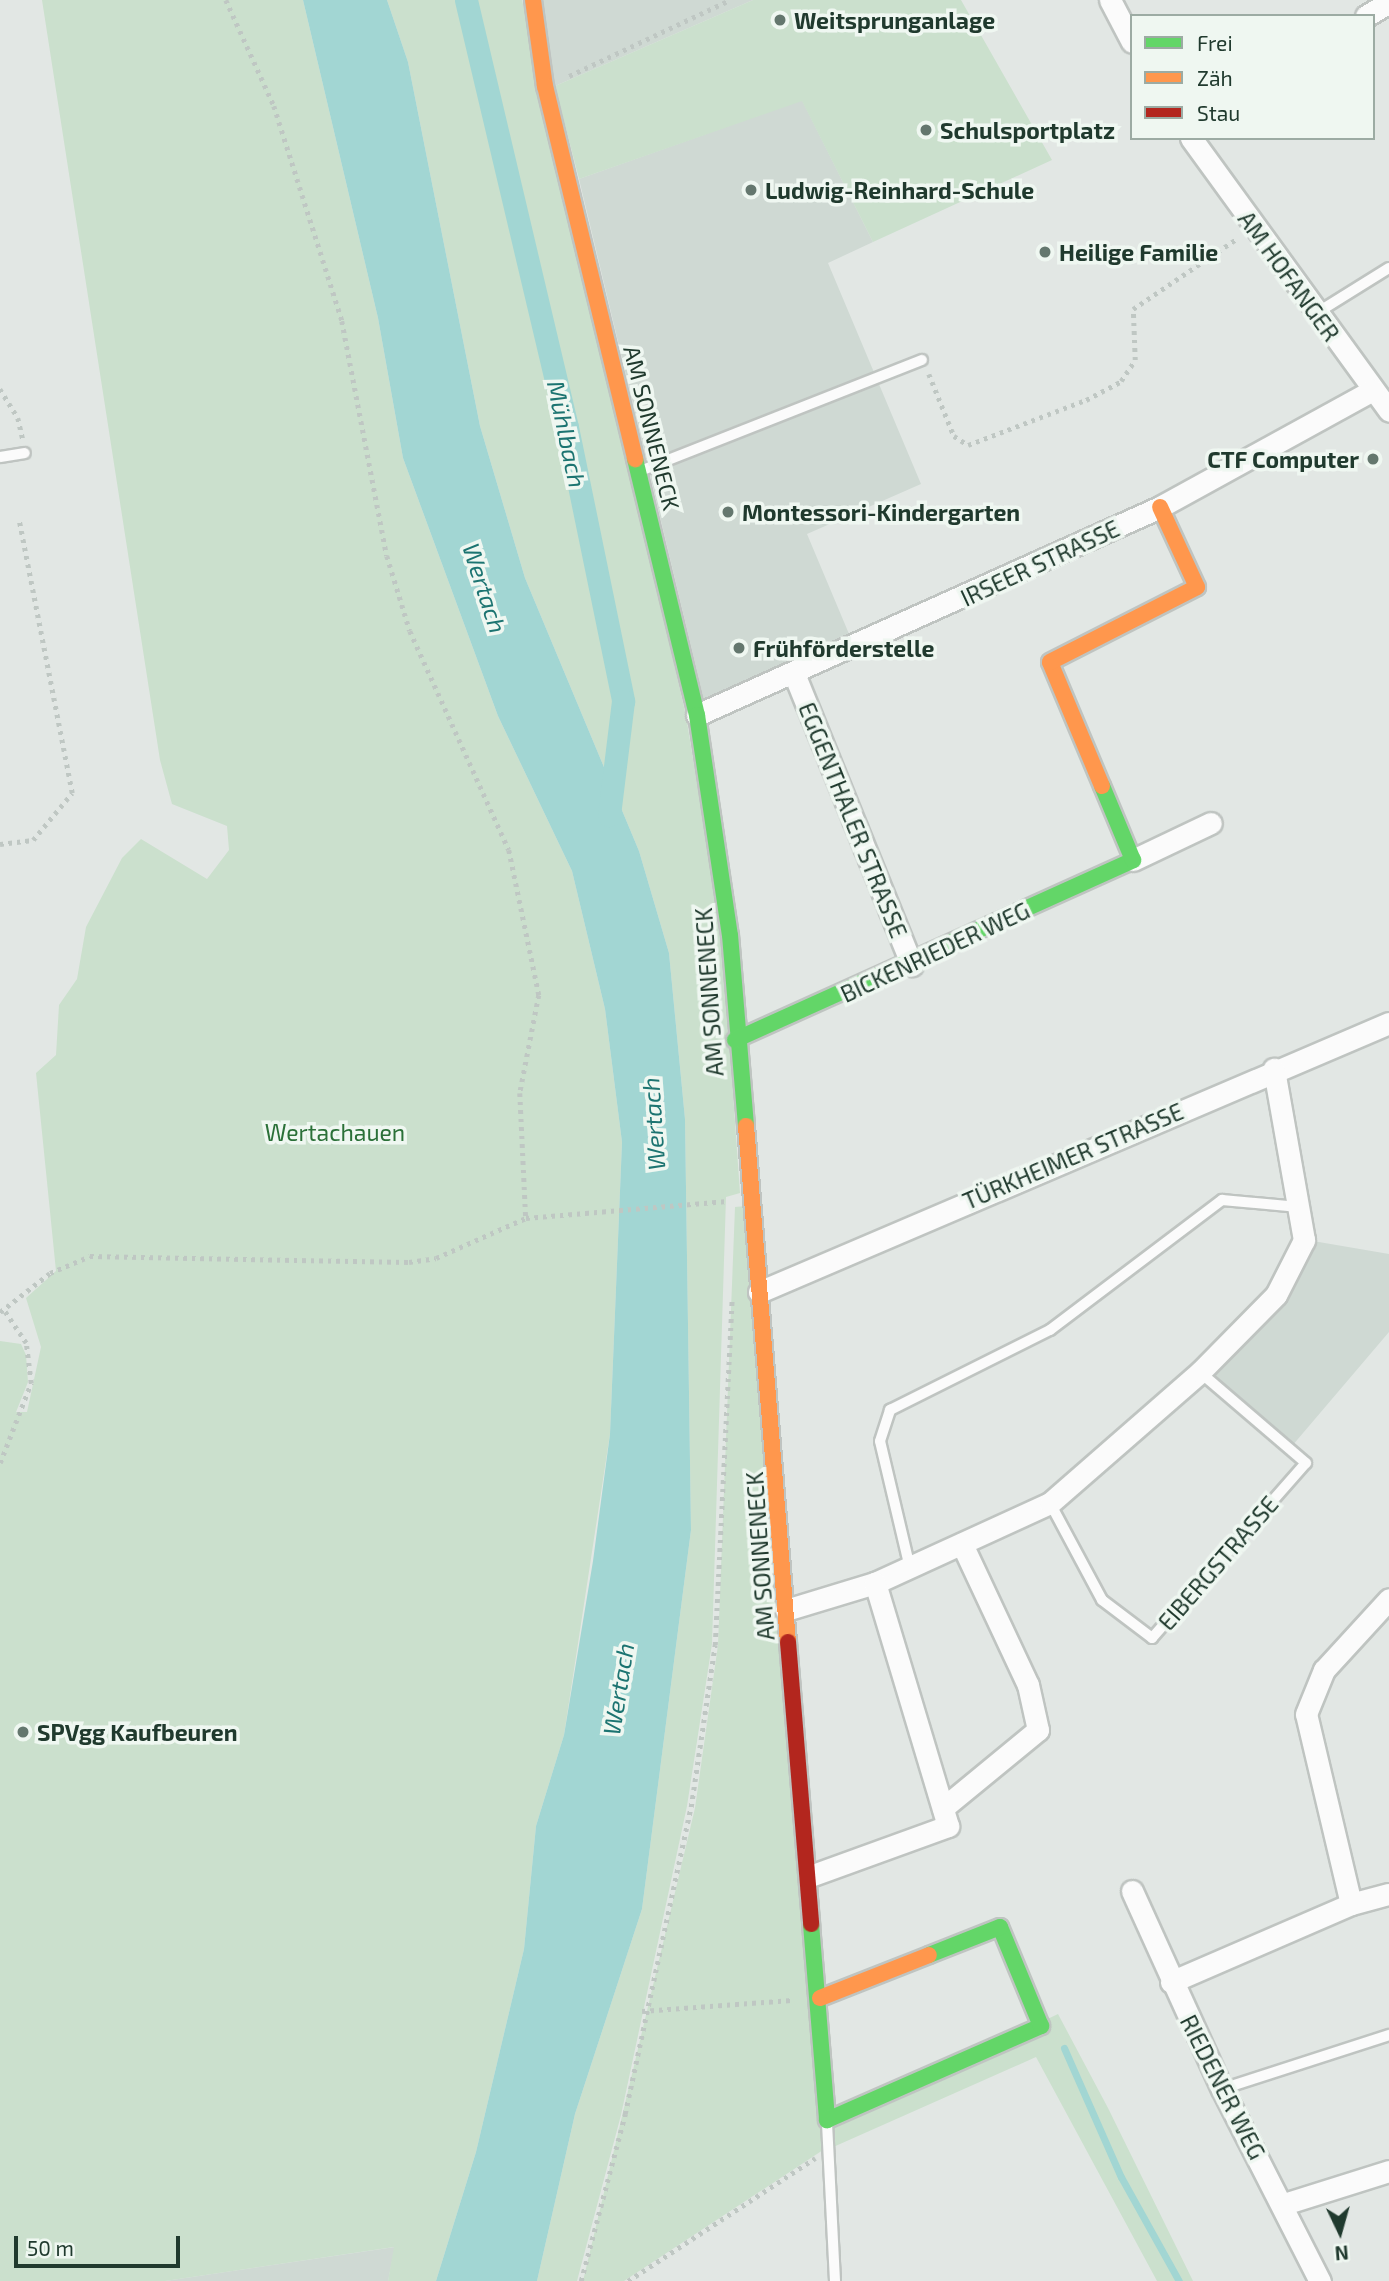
<!DOCTYPE html>
<html>
<head>
<meta charset="utf-8">
<style>
	body { margin:0 }
	#map { position:relative; width:1389px; height:2281px; overflow:hidden; background:#e2e7e4; font-family:"Exo 2",sans-serif }
	div>[style] { position:absolute }
	.built>* { inset:0; background:#cfd9d3 }
	.green>* { inset:0; background:#cbe0cd }
	.water>* { inset:0; background:#a2d6d3 }
	.stream>* { height:7px; margin:-3.5px; padding:0 3.5px; transform-origin:3.5px; border-radius:3.5px; background:#a2d6d3 }
	.canal>* { height:23px; margin:-11.5px; padding:0 11.5px; transform-origin:11.5px; border-radius:11.5px; background:#a2d6d3 }
	.path>* { height:4.5px; margin-top:-2.25px; transform-origin:0; background:repeating-linear-gradient(90deg,#bfc7c3 0 3.5px,transparent 0 8.5px) }
	.roads { filter:drop-shadow(2px 0 #bfc4c1) drop-shadow(-2px 0 #bfc4c1) drop-shadow(0 2px #bfc4c1) drop-shadow(0 -2px #bfc4c1) }
	.lane>* { height:10px; margin:-5px; padding:0 5px; transform-origin:5px; border-radius:5px; background:#fbfbfb }
	.street>* { height:21px; margin:-10.5px; padding:0 10.5px; transform-origin:10.5px; border-radius:10.5px; background:#fbfbfb }
	.fast>* { height:16px; margin:-8px; padding:0 8px; transform-origin:8px; border-radius:8px; background:#63d668 }
	.slow>* { height:16px; margin:-8px; padding:0 8px; transform-origin:8px; border-radius:8px; background:#ff974d }
	.jam>* { height:16px; margin:-8px; padding:0 8px; transform-origin:8px; border-radius:8px; background:#b3261e }
	.dots>* { width:19px; height:19px; translate:-50% -50%; box-sizing:border-box; border:4px solid #eff7f1; border-radius:50% }
	span { translate:-50% -50%; white-space:nowrap; text-align:center; line-height:1.15; -webkit-text-stroke:7px #eff7f1; paint-order:stroke }
	.poi-label { font-size:23px; color:#203a2e; font-weight:700 }
	.left { translate:0 -50%; text-align:left }
	.right { translate:-100% -50%; text-align:right }
	.street-label { font-size:23px; color:#203a2e }
	.park-label { font-size:23px; color:#2b7038 }
	.water-label { font-size:24px; color:#1c7471; font-style:italic }
	.legend { position:absolute; left:1130px; top:14px; width:245px; height:126px; box-sizing:border-box; background:#eff7f1; border:2px solid #9caba3; margin:0; padding:9px 12px; list-style:none; font-size:21px; color:#203a2e }
	.legend li { display:flex; align-items:center; gap:14px; height:35px }
	.legend b { width:35px; border:2px solid #9caba3 }
	.north { position:absolute; left:1305px; top:2197px; width:70px; height:70px; -webkit-text-stroke:5px #eff7f1; paint-order:stroke; rotate:175deg; font-size:19px; font-weight:700; line-height:28px; text-align:center; color:#203a2e }
	.north::after { content:''; display:block; margin:auto; width:24px; height:32px; background:#203a2e; clip-path:polygon(50% 0,100% 100%,50% 72%,0 100%) }
	.scale { position:absolute; left:14px; top:2236px; width:166px; height:32px; box-sizing:border-box; border:4px solid #203a2e; border-top:0; padding-left:9px; font-size:21px; line-height:24px; white-space:nowrap; color:#203a2e; -webkit-text-stroke:5px #eff7f1; paint-order:stroke }
</style>
</head>
<body>
<div id="map">
	<div class="built">
		<i style="clip-path:polygon(543px 0,753px 0,555px 86px)"></i>
		<i style="clip-path:polygon(802px 100px,873px 242px,828px 263px,921px 484px,807px 534px,852px 641px,705px 704px,579px 179px)"></i>
		<i style="clip-path:polygon(1313px 1241px,1389px 1254px,1389px 1332px,1292px 1446px,1209px 1374px,1280px 1302px)"></i>
		<i style="clip-path:polygon(395px 2247px,388px 2281px,165px 2281px)"></i>
	</div>
	<div class="green">
		<i style="clip-path:polygon(42px 0,303px 0,378px 318px,403px 458px,498px 716px,572px 871px,605px 1009px,622px 1142px,610px 1434px,564px 1735px,536px 1826px,524px 1949px,476px 2152px,436px 2281px,388px 2281px,394px 2247px,165px 2281px,0 2281px,0 1341px,21px 1344px,26px 1355px,28px 1382px,16px 1412px,27px 1412px,41px 1347px,26px 1298px,56px 1271px,36px 1073px,56px 1055px,59px 1005px,77px 979px,86px 927px,122px 858px,141px 839px,207px 879px,229px 850px,227px 826px,172px 804px,160px 760px)"></i>
		<i style="clip-path:polygon(387px 0,522px 0,686px 716px,722px 937px,740px 1193px,726px 1197px,712px 1644px,687px 1806px,621px 2115px,577px 2281px,537px 2281px,575px 2114px,642px 1909px,691px 1530px,685px 1119px,669px 953px,639px 851px,525px 578px,480px 426px,408px 62px)"></i>
		<i style="clip-path:polygon(753px 0,961px 0,1052px 160px,873px 242px,802px 101px,579px 179px,555px 86px)"></i>
		<i style="clip-path:polygon(746px 1206px,817px 2002px,823px 2150px,624px 2281px,583px 2281px,695px 1808px,718px 1645px,735px 1207px)"></i>
		<i style="clip-path:polygon(1058px 2014px,1108px 2108px,1193px 2281px,1157px 2281px,1036px 2057px,831px 2148px,830px 2122px)"></i>
	</div>
	<div class="water">
		<i style="clip-path:polygon(303px 0,387px 0,408px 62px,480px 426px,525px 578px,639px 851px,669px 953px,685px 1119px,691px 1530px,642px 1909px,575px 2114px,537px 2281px,436px 2281px,476px 2152px,524px 1949px,536px 1826px,564px 1735px,593px 1561px,610px 1434px,622px 1142px,605px 1009px,572px 871px,498px 716px,403px 458px,378px 318px)"></i>
	</div>
	<div class="stream">
		<i style="left:1064px;top:2048px;width:141px;rotate:66.2deg"></i>
		<i style="left:1121px;top:2177px;width:119px;rotate:60.9deg"></i>
	</div>
	<div class="canal">
		<i style="left:466px;top:0;width:439px;rotate:76.7deg"></i>
		<i style="left:567px;top:427px;width:280px;rotate:78.4deg"></i>
		<i style="left:623px;top:701px;width:115px;rotate:97deg"></i>
	</div>
	<div class="path">
		<i style="left:226px;top:0;width:116px;rotate:65.6deg"></i>
		<i style="left:274px;top:106px;width:225px;rotate:72.4deg"></i>
		<i style="left:342px;top:321px;width:239px;rotate:79.2deg"></i>
		<i style="left:387px;top:556px;width:78px;rotate:73deg"></i>
		<i style="left:410px;top:631px;width:240px;rotate:65.7deg"></i>
		<i style="left:509px;top:850px;width:148px;rotate:78.3deg"></i>
		<i style="left:539px;top:995px;width:100px;rotate:101deg"></i>
		<i style="left:520px;top:1093px;width:125px;rotate:87.3deg"></i>
		<i style="left:569px;top:76px;width:178px;rotate:-25.3deg"></i>
		<i style="left:929px;top:374px;width:67px;rotate:68deg"></i>
		<i style="left:954px;top:436px;width:17px;rotate:33deg"></i>
		<i style="left:968px;top:445px;width:126px;rotate:-20.9deg"></i>
		<i style="left:1086px;top:400px;width:40px;rotate:-28deg"></i>
		<i style="left:1121px;top:381px;width:25px;rotate:-56deg"></i>
		<i style="left:1135px;top:360px;width:51px;rotate:-92.2deg"></i>
		<i style="left:1133px;top:309px;width:127px;rotate:-34.1deg"></i>
		<i style="left:0;top:389px;width:34px;rotate:58deg"></i>
		<i style="left:18px;top:418px;width:23px;rotate:77deg"></i>
		<i style="left:0;top:844px;width:33px;rotate:-7deg"></i>
		<i style="left:33px;top:840px;width:61px;rotate:-50.3deg"></i>
		<i style="left:72px;top:793px;width:277px;rotate:-101deg"></i>
		<i style="left:0;top:1312px;width:63px;rotate:-38deg"></i>
		<i style="left:50px;top:1273px;width:43px;rotate:-23deg"></i>
		<i style="left:90px;top:1256px;width:319px;rotate:1.1deg"></i>
		<i style="left:409px;top:1262px;width:27px;rotate:-8deg"></i>
		<i style="left:436px;top:1258px;width:98px;rotate:-24deg"></i>
		<i style="left:526px;top:1218px;width:202px;rotate:-4.8deg"></i>
		<i style="left:0;top:1463px;width:86px;rotate:-68.8deg"></i>
		<i style="left:31px;top:1383px;width:40px;rotate:-97.1deg"></i>
		<i style="left:26px;top:1343px;width:40px;rotate:-124deg"></i>
		<i style="left:642px;top:2011px;width:150px;rotate:-4.2deg"></i>
		<i style="left:581px;top:2281px;width:173px;rotate:-75.2deg"></i>
		<i style="left:625px;top:2114px;width:314px;rotate:-77.9deg"></i>
		<i style="left:691px;top:1807px;width:164px;rotate:-81.6deg"></i>
		<i style="left:715px;top:1645px;width:348px;rotate:-87.2deg"></i>
		<i style="left:628px;top:2281px;width:224px;rotate:-33.3deg"></i>
	</div>
	<div class="roads">
		<div class="lane">
			<i style="left:1315px;top:314px;width:87px;rotate:-31.9deg"></i>
			<i style="left:0;top:457px;width:25px;rotate:-9deg"></i>
			<i style="left:640px;top:471px;width:303px;rotate:-21.5deg"></i>
			<i style="left:1050px;top:1503px;width:110px;rotate:61.8deg"></i>
			<i style="left:1102px;top:1600px;width:63px;rotate:37.2deg"></i>
			<i style="left:1152px;top:1638px;width:233px;rotate:-48.7deg"></i>
			<i style="left:1306px;top:1463px;width:140px;rotate:-139.4deg"></i>
			<i style="left:910px;top:1568px;width:130px;rotate:-103.3deg"></i>
			<i style="left:880px;top:1441px;width:33px;rotate:-72deg"></i>
			<i style="left:890px;top:1410px;width:179px;rotate:-26.6deg"></i>
			<i style="left:1050px;top:1330px;width:216px;rotate:-37.1deg"></i>
			<i style="left:1222px;top:1200px;width:77px;rotate:5.2deg"></i>
			<i style="left:1222px;top:2089px;width:176px;rotate:-17.9deg"></i>
			<i style="left:827px;top:2123px;width:158px;rotate:87.1deg"></i>
		</div>
		<div class="street">
			<i style="left:1110px;top:0;width:47px;rotate:62.4deg"></i>
			<i style="left:1366px;top:16px;width:27px;rotate:-31deg"></i>
			<i style="left:1191px;top:138px;width:337px;rotate:54deg"></i>
			<i style="left:795px;top:676px;width:312px;rotate:68deg"></i>
			<i style="left:697px;top:715px;width:508px;rotate:-24.19deg"></i>
			<i style="left:1160px;top:507px;width:243px;rotate:-28.8deg"></i>
			<i style="left:1133px;top:860px;width:86px;rotate:-25.4deg"></i>
			<i style="left:759px;top:1292px;width:685px;rotate:-23.12deg"></i>
			<i style="left:786px;top:1610px;width:93px;rotate:-16.9deg"></i>
			<i style="left:875px;top:1583px;width:192px;rotate:-24.6deg"></i>
			<i style="left:1050px;top:1503px;width:199px;rotate:-41.1deg"></i>
			<i style="left:1200px;top:1372px;width:108px;rotate:-45.4deg"></i>
			<i style="left:1276px;top:1295px;width:62px;rotate:-63deg"></i>
			<i style="left:1304px;top:1240px;width:174px;rotate:-100deg"></i>
			<i style="left:943px;top:1808px;width:123px;rotate:-39.4deg"></i>
			<i style="left:1038px;top:1730px;width:46px;rotate:-102.5deg"></i>
			<i style="left:1028px;top:1685px;width:156px;rotate:-115.1deg"></i>
			<i style="left:810px;top:1876px;width:147px;rotate:-19.9deg"></i>
			<i style="left:948px;top:1826px;width:254px;rotate:-106.7deg"></i>
			<i style="left:1132px;top:1891px;width:217px;rotate:65.6deg"></i>
			<i style="left:1222px;top:2089px;width:216px;rotate:63deg"></i>
			<i style="left:1351px;top:1904px;width:195px;rotate:-103.3deg"></i>
			<i style="left:1306px;top:1714px;width:48px;rotate:-67.8deg"></i>
			<i style="left:1324px;top:1670px;width:96px;rotate:-47.5deg"></i>
			<i style="left:1171px;top:1982px;width:196px;rotate:-23.4deg"></i>
			<i style="left:1351px;top:1904px;width:39px;rotate:-15deg"></i>
			<i style="left:1284px;top:2204px;width:110px;rotate:-17.4deg"></i>
		</div>
		<div class="fast">
			<i style="left:635px;top:459px;width:263px;rotate:76.4deg"></i>
			<i style="left:697px;top:715px;width:222px;rotate:81.5deg"></i>
			<i style="left:730px;top:935px;width:192px;rotate:85.2deg"></i>
			<i style="left:735px;top:1040px;width:437px;rotate:-24.3deg"></i>
			<i style="left:1133px;top:860px;width:80px;rotate:-112.7deg"></i>
			<i style="left:811px;top:1924px;width:197px;rotate:85.3deg"></i>
			<i style="left:827px;top:2120px;width:234px;rotate:-23.7deg"></i>
			<i style="left:1041px;top:2026px;width:107px;rotate:-112.5deg"></i>
			<i style="left:1000px;top:1927px;width:76px;rotate:158.5deg"></i>
		</div>
		<div class="slow">
			<i style="left:533px;top:0;width:87px;rotate:82.1deg"></i>
			<i style="left:545px;top:86px;width:384px;rotate:76.4deg"></i>
			<i style="left:1102px;top:786px;width:134px;rotate:-112.8deg"></i>
			<i style="left:1050px;top:662px;width:165px;rotate:-27deg"></i>
			<i style="left:1197px;top:587px;width:88px;rotate:-114.8deg"></i>
			<i style="left:746px;top:1126px;width:518px;rotate:85.35deg"></i>
			<i style="left:820px;top:1998px;width:117px;rotate:-21.5deg"></i>
		</div>
		<div class="jam">
			<i style="left:788px;top:1642px;width:283px;rotate:85.3deg"></i>
		</div>
	</div>
	<div class="dots">
		<i style="left:780px;top:20px;background:#64776e"></i>
		<i style="left:926px;top:130px;background:#64776e"></i>
		<i style="left:751px;top:190px;background:#64776e"></i>
		<i style="left:1045px;top:252px;background:#64776e"></i>
		<i style="left:1373px;top:459px;background:#64776e"></i>
		<i style="left:728px;top:512px;background:#64776e"></i>
		<i style="left:739px;top:648px;background:#64776e"></i>
		<i style="left:23px;top:1732px;background:#64776e"></i>
	</div>
	<div class="poi-label">
		<span class="left" style="left:794px;top:20px">Weitsprunganlage</span>
		<span class="left" style="left:940px;top:130px">Schulsportplatz</span>
		<span class="left" style="left:765px;top:190px">Ludwig-Reinhard-Schule</span>
		<span class="left" style="left:1059px;top:252px">Heilige Familie</span>
		<span class="right" style="left:1359px;top:459px">CTF Computer</span>
		<span class="left" style="left:742px;top:512px">Montessori-Kindergarten</span>
		<span class="left" style="left:753px;top:648px">Frühförderstelle</span>
		<span class="left" style="left:37px;top:1732px">SPVgg Kaufbeuren</span>
	</div>
	<div class="street-label">
		<span style="left:1289px;top:276px;rotate:54deg">AM HOFANGER</span>
		<span style="left:652px;top:428px;rotate:76deg">AM SONNENECK</span>
		<span style="left:1040px;top:563px;rotate:-25deg">IRSEER STRASSE</span>
		<span style="left:853px;top:820px;rotate:68deg">EGGENTHALER STRASSE</span>
		<span style="left:935px;top:952px;rotate:-25deg">BICKENRIEDER WEG</span>
		<span style="left:709px;top:992px;rotate:-94deg">AM SONNENECK</span>
		<span style="left:1073px;top:1156px;rotate:-23deg">TÜRKHEIMER STRASSE</span>
		<span style="left:760px;top:1556px;rotate:-94deg">AM SONNENECK</span>
		<span style="left:1218px;top:1563px;rotate:-49deg">EIBERGSTRASSE</span>
		<span style="left:1223px;top:2087px;rotate:63deg">RIEDENER WEG</span>
	</div>
	<div class="park-label">
		<span style="left:335px;top:1132px">Wertachauen</span>
	</div>
	<div class="water-label">
		<span style="left:567px;top:434px;rotate:78deg">Mühlbach</span>
		<span style="left:485px;top:588px;rotate:72deg">Wertach</span>
		<span style="left:653px;top:1124px;rotate:-94deg">Wertach</span>
		<span style="left:618px;top:1689px;rotate:-81deg">Wertach</span>
	</div>
	<ul class="legend">
	<li><b style="height:9px;background:#63d668"></b>Frei</li>
	<li><b style="height:9px;background:#ff974d"></b>Zäh</li>
	<li><b style="height:9px;background:#b3261e"></b>Stau</li>
	</ul>
	<div class="north">N</div>
	<div class="scale">50 m</div>
</div>
</body>
</html>
